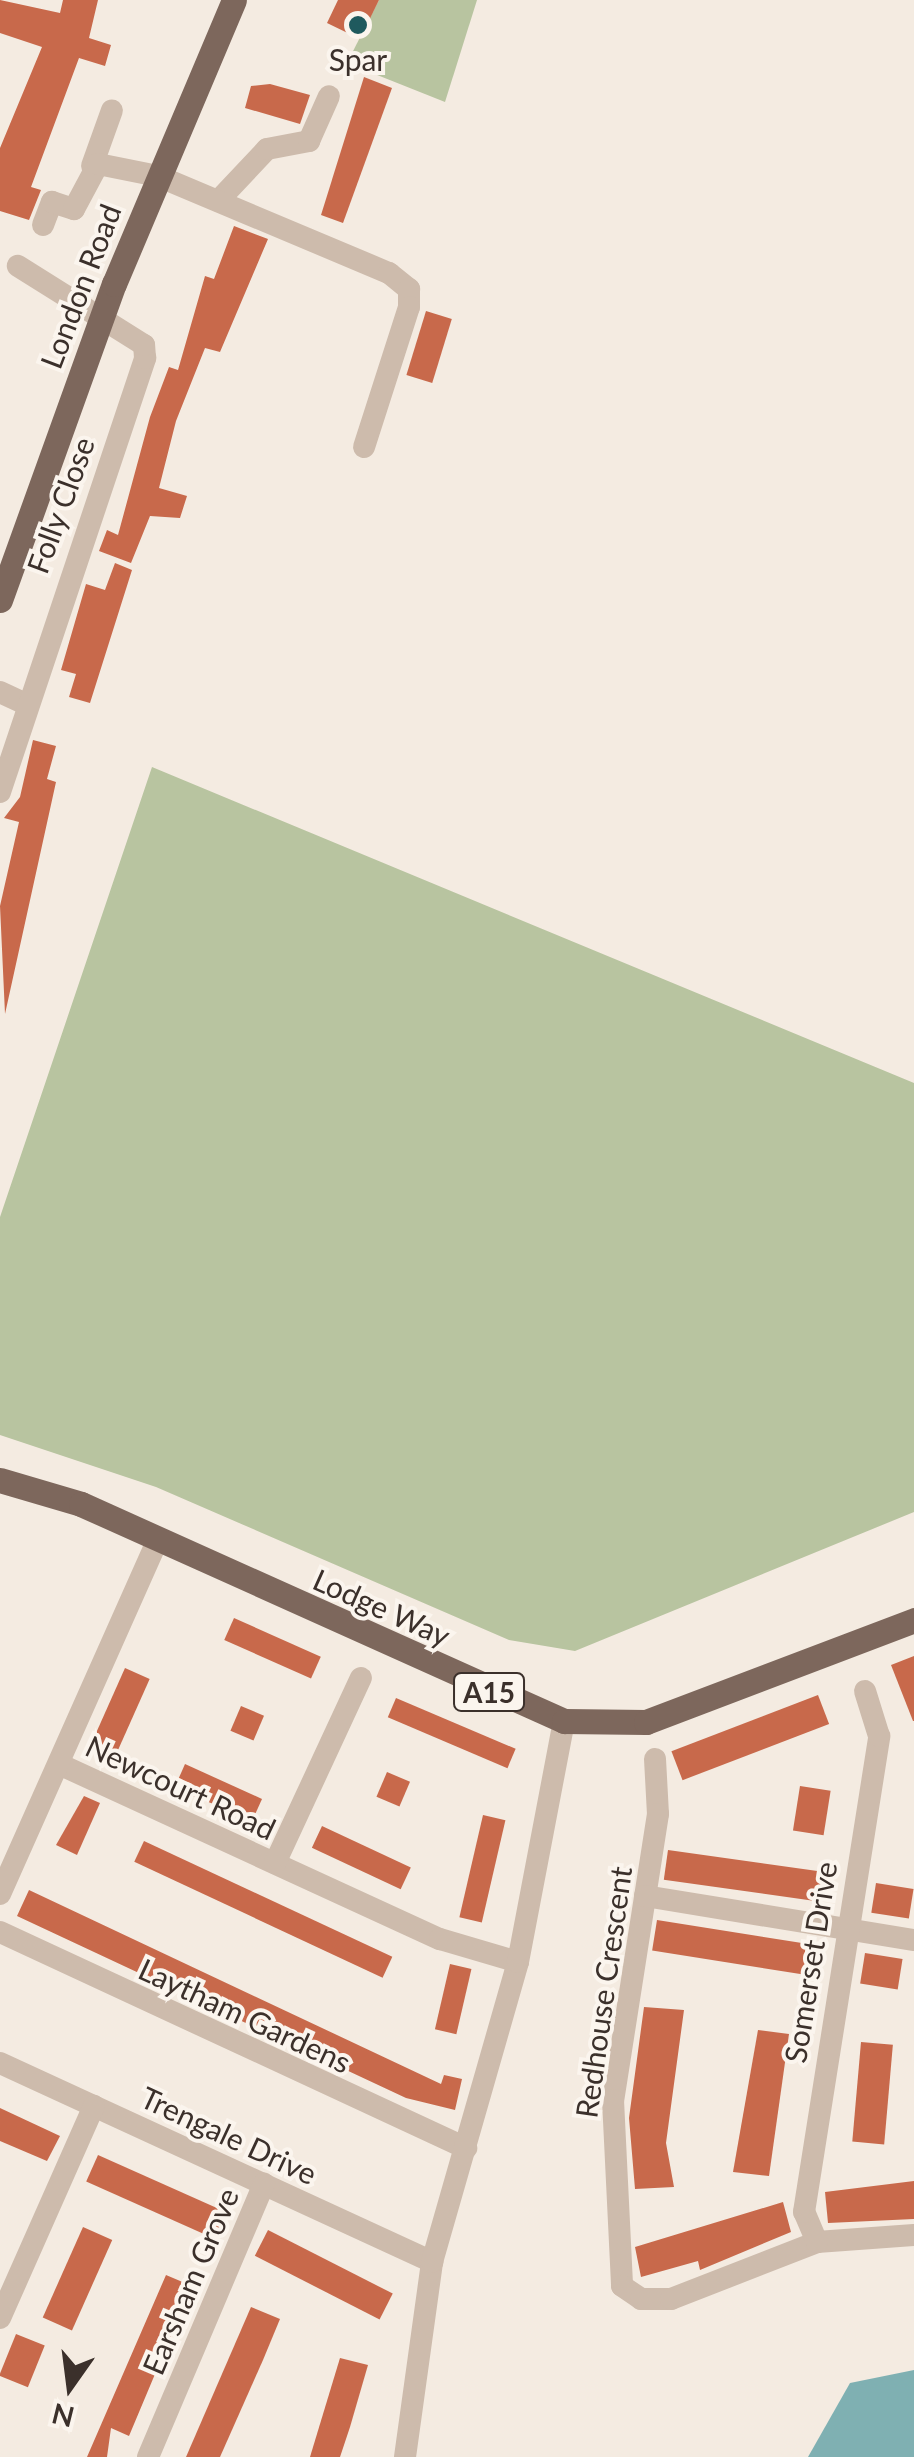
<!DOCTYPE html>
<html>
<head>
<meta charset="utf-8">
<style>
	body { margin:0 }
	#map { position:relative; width:914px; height:2457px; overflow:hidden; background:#f4ebe1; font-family:Lato,sans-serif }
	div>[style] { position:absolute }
	.green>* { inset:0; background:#b8c4a0 }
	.water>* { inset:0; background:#7fb0b2 }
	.building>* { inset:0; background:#c8694b; transform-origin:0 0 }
	.minor>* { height:22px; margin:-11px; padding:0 11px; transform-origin:11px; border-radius:11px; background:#cdbbac }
	.major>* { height:25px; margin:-12.5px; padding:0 12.5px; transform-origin:12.5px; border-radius:12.5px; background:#7d675c }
	.dots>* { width:28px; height:28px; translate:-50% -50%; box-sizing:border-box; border:5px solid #fbf5ee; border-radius:50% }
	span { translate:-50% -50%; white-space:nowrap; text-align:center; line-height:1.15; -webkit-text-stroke:8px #fbf5ee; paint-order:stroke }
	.shield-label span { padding:2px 8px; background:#fbf5ee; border:2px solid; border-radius:8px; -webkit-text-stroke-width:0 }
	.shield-label { font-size:28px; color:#3b302b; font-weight:700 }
	.poi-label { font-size:30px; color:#3b302b }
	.street-label { font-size:30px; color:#3b302b }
	.north { position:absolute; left:20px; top:2337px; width:100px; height:100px; -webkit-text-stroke:8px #fbf5ee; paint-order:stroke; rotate:194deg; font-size:28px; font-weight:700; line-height:40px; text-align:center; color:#3b302b }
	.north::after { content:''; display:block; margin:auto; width:35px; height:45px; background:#3b302b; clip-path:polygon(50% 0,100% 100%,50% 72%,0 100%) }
</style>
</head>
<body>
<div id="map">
	<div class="green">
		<i style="clip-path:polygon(379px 0,477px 0,445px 102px,347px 63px)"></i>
		<i style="clip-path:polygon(152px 767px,914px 1083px,914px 1512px,575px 1651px,509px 1640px,156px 1487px,0 1435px,0 1217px)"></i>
	</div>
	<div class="water">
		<i style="clip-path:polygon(914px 2370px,914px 2457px,808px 2457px,850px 2383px)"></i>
	</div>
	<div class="building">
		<i style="clip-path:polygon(0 0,60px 13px,63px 0,98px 0,89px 38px,111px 45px,105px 66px,79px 58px,31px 187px,41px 190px,29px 220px,0 211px,0 148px,42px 47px,0 33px)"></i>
		<i style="clip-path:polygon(338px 0,379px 0,360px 39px,327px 23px)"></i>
		<i style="clip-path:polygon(364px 77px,392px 88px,343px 223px,321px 215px)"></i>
		<i style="clip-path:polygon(270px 84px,310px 95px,300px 124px,245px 108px,251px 86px)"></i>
		<i style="clip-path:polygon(234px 226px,268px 239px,220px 352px,205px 348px,176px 421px,159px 488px,187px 496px,180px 518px,150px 516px,131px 563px,99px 551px,107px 530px,118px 535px,150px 417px,169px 367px,178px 370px,205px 276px,214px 279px)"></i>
		<i style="left:426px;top:311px;width:27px;height:67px;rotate:17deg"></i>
		<i style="clip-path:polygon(115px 563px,132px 570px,90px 703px,69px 697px,76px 674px,61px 670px,86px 584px,105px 590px)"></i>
		<i style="clip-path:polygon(33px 740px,56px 746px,47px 779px,56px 782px,5px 1014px,0 906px,19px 822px,4px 818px,20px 797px)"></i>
		<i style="left:234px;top:1618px;width:95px;height:24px;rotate:24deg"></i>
		<i style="clip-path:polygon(914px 1656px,914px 1721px,913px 1721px,891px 1665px)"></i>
		<i style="left:125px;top:1668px;width:27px;height:89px;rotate:24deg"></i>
		<i style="left:818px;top:1695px;width:31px;height:157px;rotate:69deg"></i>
		<i style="left:396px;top:1698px;width:130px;height:21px;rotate:23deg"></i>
		<i style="left:241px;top:1706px;width:25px;height:27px;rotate:23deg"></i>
		<i style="clip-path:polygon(185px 1764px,262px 1799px,253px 1819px,174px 1789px)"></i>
		<i style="left:387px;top:1772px;width:25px;height:27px;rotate:23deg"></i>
		<i style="left:800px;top:1786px;width:31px;height:45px;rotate:9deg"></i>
		<i style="clip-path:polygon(84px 1796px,100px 1803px,77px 1855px,56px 1845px)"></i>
		<i style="left:483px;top:1815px;width:23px;height:105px;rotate:13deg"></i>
		<i style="left:322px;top:1826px;width:98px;height:24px;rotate:25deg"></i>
		<i style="left:144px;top:1841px;width:274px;height:23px;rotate:25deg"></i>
		<i style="left:668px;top:1850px;width:158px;height:30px;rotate:8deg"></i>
		<i style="left:876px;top:1883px;width:38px;height:30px;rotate:9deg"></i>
		<i style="clip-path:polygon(29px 1890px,441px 2084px,444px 2075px,462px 2079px,455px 2110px,406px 2098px,17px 1916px)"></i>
		<i style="left:657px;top:1920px;width:158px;height:31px;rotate:9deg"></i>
		<i style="left:865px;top:1953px;width:38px;height:31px;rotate:9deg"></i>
		<i style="left:450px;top:1964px;width:22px;height:67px;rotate:13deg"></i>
		<i style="clip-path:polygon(644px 2007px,684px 2010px,666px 2143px,674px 2187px,635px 2189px,629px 2118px)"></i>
		<i style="clip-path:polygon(758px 2030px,789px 2034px,769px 2176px,733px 2172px)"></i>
		<i style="left:861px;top:2042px;width:32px;height:100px;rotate:5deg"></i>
		<i style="clip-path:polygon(0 2108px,60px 2136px,47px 2161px,0 2141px)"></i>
		<i style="left:98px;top:2155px;width:143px;height:29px;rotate:24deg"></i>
		<i style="clip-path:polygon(914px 2181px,914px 2219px,828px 2223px,825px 2192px)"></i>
		<i style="clip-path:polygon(783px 2202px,791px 2232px,700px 2270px,698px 2261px,641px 2277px,635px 2247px)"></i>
		<i style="left:83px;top:2227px;width:32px;height:99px;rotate:24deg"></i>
		<i style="left:268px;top:2230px;width:140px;height:29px;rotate:27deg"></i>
		<i style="clip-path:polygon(166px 2275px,192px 2286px,129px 2436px,111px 2428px,107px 2457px,87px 2457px)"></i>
		<i style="clip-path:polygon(251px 2307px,280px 2319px,263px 2360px,220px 2457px,186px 2457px)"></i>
		<i style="left:16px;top:2334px;width:31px;height:45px;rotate:22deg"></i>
		<i style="clip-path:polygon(340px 2358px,368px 2365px,350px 2427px,340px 2457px,310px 2457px)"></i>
	</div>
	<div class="minor">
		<i style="left:92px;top:166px;width:59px;rotate:-70.3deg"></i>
		<i style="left:218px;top:201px;width:71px;rotate:-46.7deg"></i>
		<i style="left:267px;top:149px;width:43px;rotate:-10.8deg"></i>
		<i style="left:309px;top:141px;width:49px;rotate:-66deg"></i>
		<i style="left:43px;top:225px;width:25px;rotate:-69deg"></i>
		<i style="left:52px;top:202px;width:23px;rotate:18deg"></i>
		<i style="left:74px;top:209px;width:51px;rotate:-61.9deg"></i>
		<i style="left:98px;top:164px;width:61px;rotate:11.3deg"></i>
		<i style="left:158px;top:176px;width:251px;rotate:22.8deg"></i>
		<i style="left:389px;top:273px;width:26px;rotate:39deg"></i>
		<i style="left:409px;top:289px;width:18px;rotate:90deg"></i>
		<i style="left:409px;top:307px;width:147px;rotate:107.8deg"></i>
		<i style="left:0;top:692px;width:26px;rotate:25deg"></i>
		<i style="left:0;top:792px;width:458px;rotate:-71.5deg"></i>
		<i style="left:145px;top:358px;width:13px;rotate:-94deg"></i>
		<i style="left:144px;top:345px;width:149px;rotate:-147.9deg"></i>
		<i style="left:655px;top:1759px;width:55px;rotate:86.9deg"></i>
		<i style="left:658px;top:1814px;width:290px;rotate:98.9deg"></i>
		<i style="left:613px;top:2100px;width:186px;rotate:87.2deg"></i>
		<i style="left:622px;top:2286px;width:23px;rotate:34deg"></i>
		<i style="left:641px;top:2299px;width:30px"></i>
		<i style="left:671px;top:2299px;width:157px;rotate:-21.3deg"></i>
		<i style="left:817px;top:2242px;width:97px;rotate:-4.1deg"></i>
		<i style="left:61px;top:1765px;width:417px;rotate:24.7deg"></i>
		<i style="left:440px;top:1939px;width:81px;rotate:16.4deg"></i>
		<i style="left:275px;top:1863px;width:204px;rotate:-65.1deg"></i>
		<i style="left:0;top:1894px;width:386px;rotate:-66deg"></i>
		<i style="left:645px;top:1896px;width:273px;rotate:9.3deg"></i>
		<i style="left:0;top:1932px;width:514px;rotate:24.87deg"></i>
		<i style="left:0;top:2063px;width:476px;rotate:24.7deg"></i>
		<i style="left:817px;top:2242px;width:33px;rotate:-113deg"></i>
		<i style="left:804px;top:2212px;width:482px;rotate:-81deg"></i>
		<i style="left:879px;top:1736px;width:47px;rotate:-107.3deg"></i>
		<i style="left:0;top:2318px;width:232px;rotate:-66.1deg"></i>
		<i style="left:148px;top:2457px;width:297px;rotate:-67deg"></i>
		<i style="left:405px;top:2457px;width:197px;rotate:-82.1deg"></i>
		<i style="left:432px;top:2262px;width:312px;rotate:-74deg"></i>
		<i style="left:518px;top:1962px;width:245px;rotate:-79.2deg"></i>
	</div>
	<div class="major">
		<i style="left:0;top:600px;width:336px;rotate:-70.2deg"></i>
		<i style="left:114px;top:284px;width:308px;rotate:-67.1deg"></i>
		<i style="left:0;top:1480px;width:84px;rotate:16.5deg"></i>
		<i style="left:81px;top:1504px;width:530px;rotate:24.19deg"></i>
		<i style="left:564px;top:1721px;width:82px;rotate:0.7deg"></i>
		<i style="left:646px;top:1722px;width:287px;rotate:-20.8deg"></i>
	</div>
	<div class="dots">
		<i style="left:358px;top:25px;background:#1f5a5e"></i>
	</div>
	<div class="shield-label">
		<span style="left:489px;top:1692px">A15</span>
	</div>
	<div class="poi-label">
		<span style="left:358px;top:59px">Spar</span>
	</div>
	<div class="street-label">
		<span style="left:80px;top:286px;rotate:-69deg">London Road</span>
		<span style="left:60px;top:505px;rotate:-70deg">Folly Close</span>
		<span style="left:382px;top:1607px;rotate:24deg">Lodge Way</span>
		<span style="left:181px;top:1787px;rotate:25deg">Newcourt Road</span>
		<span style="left:810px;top:1962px;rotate:-81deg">Somerset Drive</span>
		<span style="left:603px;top:1992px;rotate:-82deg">Redhouse Crescent</span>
		<span style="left:245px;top:2015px;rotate:25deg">Laytham Gardens</span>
		<span style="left:229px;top:2135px;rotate:25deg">Trengale Drive</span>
		<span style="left:190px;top:2281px;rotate:-67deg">Earsham Grove</span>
	</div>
	<div class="north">N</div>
</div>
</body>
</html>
